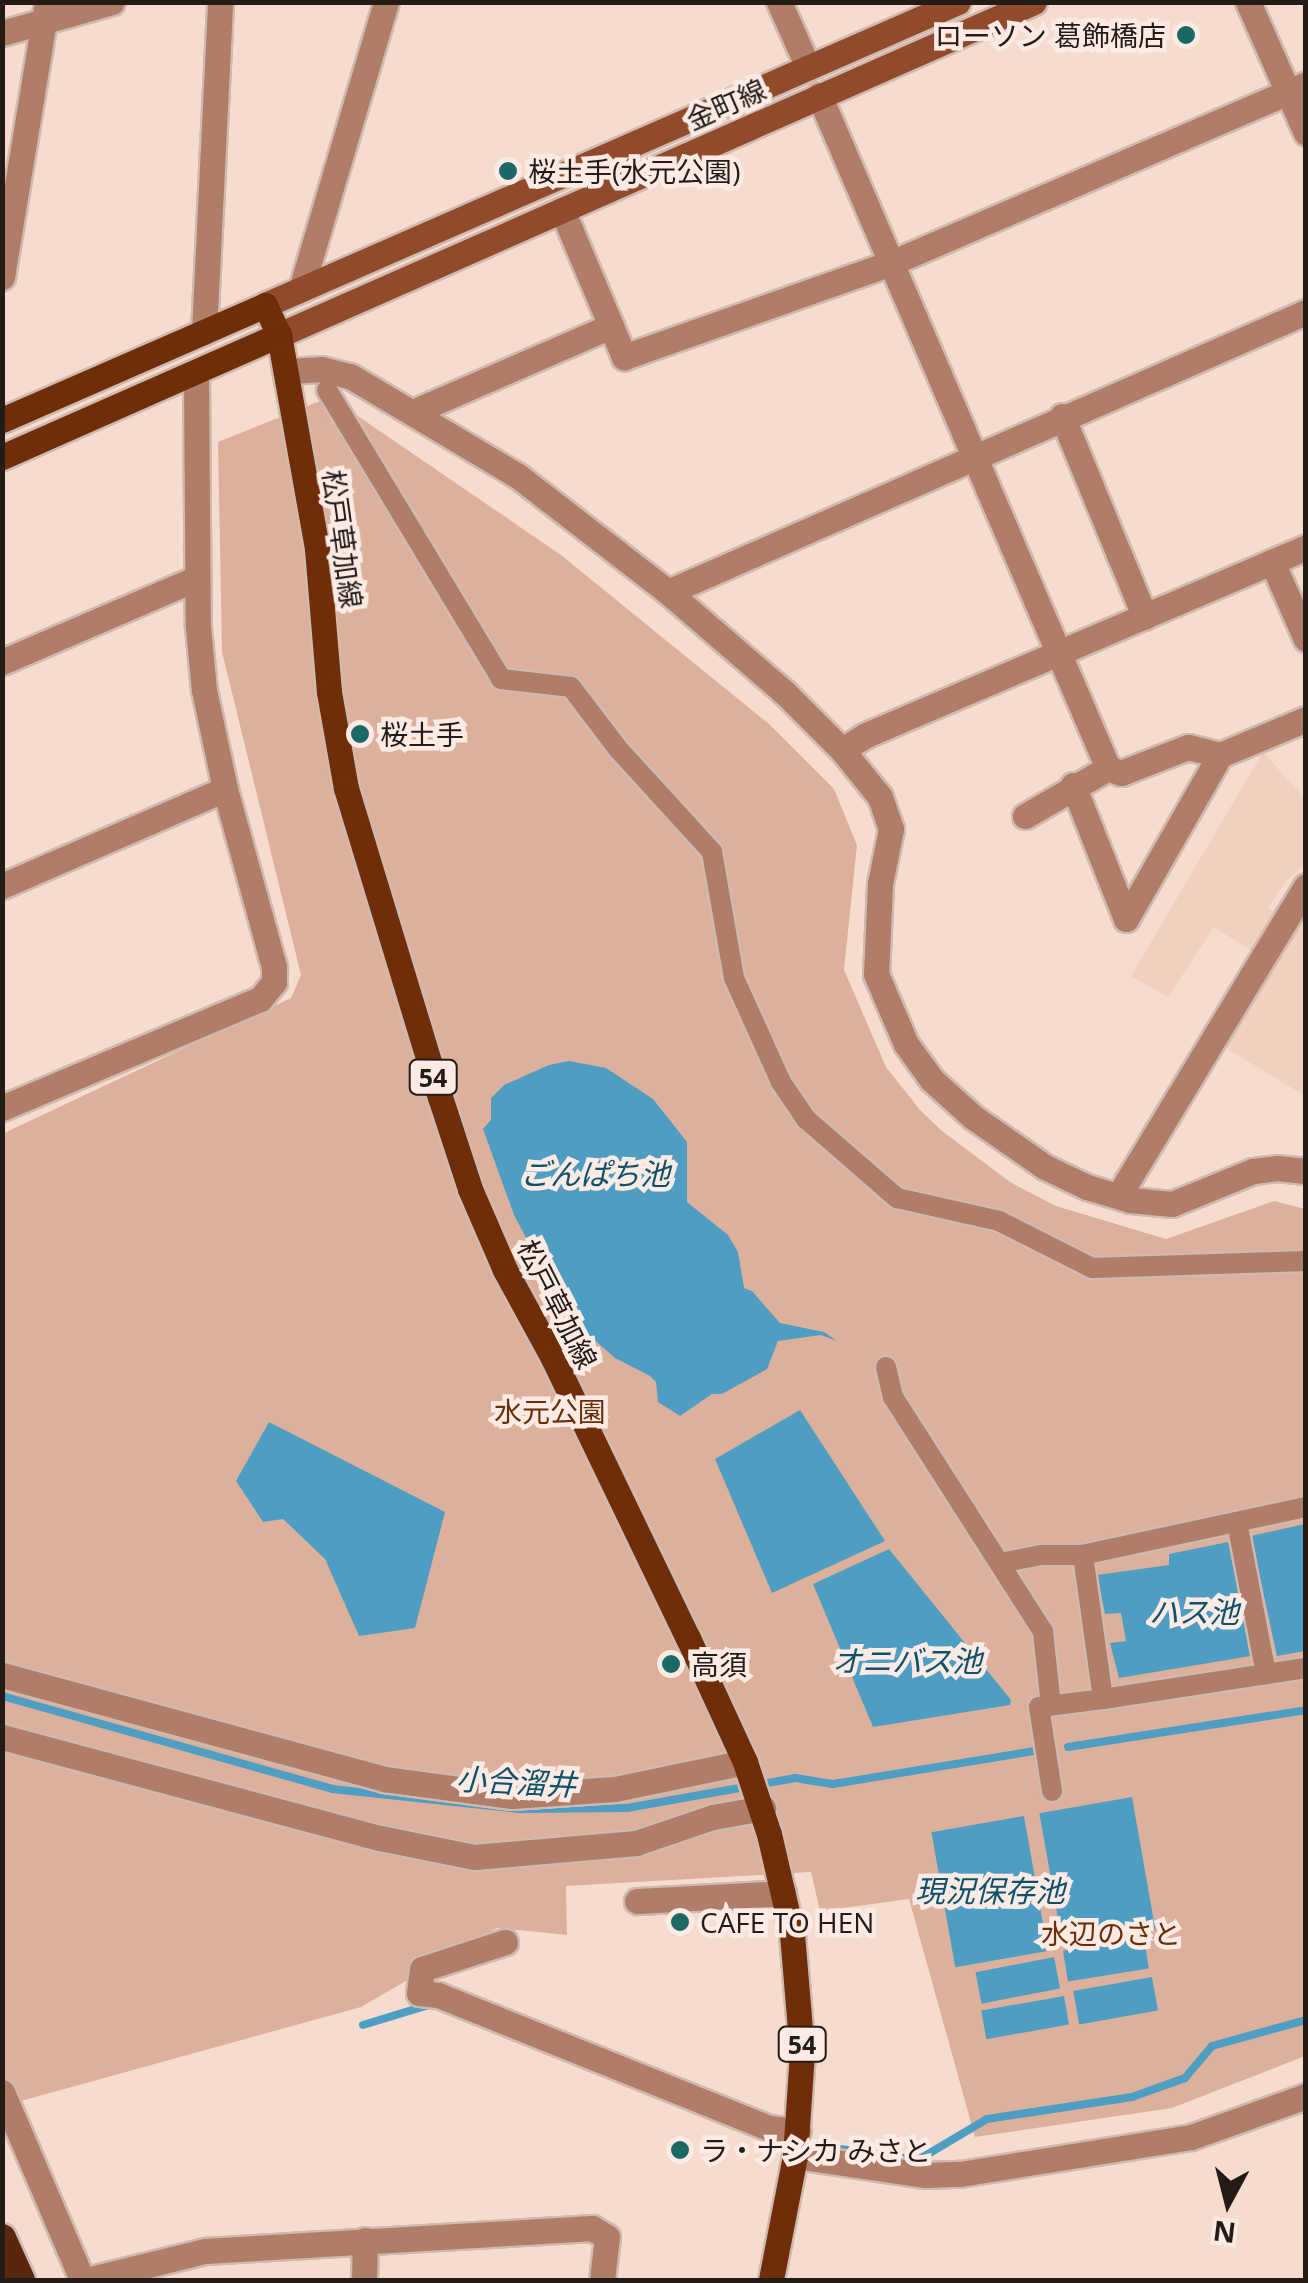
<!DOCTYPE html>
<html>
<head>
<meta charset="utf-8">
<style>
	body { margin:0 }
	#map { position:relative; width:1308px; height:2283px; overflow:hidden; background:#f6dccf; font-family:"Open Sans","Noto Sans JP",sans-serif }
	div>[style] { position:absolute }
	.built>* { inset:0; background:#f2d0c0 }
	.green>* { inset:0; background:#ddb09b }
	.water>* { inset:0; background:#4e9ec3; transform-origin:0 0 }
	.stream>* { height:8px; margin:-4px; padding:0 4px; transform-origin:4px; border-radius:4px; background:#4e9ec3 }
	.roads { filter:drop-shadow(2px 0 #d0b9ae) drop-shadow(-2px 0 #d0b9ae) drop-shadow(0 2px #d0b9ae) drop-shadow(0 -2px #d0b9ae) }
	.pedestrian>* { height:20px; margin:-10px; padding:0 10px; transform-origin:10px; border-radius:10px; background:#af7d68 }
	.minor>* { height:25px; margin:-12.5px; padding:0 12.5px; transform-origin:12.5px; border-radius:12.5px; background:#af7d68 }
	.tertiary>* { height:25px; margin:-12.5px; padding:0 12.5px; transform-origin:12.5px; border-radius:12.5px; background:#af7d68 }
	.secondary>* { height:25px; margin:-12.5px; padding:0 12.5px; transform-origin:12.5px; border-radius:12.5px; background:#914a2b }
	.primary>* { height:25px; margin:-12.5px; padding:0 12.5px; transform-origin:12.5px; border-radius:12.5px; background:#702d09 }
	.trunk>* { height:28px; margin:-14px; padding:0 14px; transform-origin:14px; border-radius:14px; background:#5a270c }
	.dots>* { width:28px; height:28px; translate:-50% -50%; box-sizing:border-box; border:5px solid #fbebe4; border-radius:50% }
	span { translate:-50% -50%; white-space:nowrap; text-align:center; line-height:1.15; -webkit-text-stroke:9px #fbebe4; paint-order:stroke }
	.shield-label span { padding:2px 8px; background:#fbebe4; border:2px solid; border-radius:8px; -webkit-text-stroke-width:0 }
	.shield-label { font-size:25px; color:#241b17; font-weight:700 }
	.poi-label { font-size:28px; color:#241b17 }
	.right { translate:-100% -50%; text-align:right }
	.left { translate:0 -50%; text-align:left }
	.street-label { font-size:28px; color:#241b17 }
	.park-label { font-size:28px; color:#6b2d07 }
	.water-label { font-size:30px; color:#0f516a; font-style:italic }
	.frame { position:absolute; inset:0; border:5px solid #241b17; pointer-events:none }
	.north { position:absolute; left:1178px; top:2153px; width:100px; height:100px; -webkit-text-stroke:8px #fbebe4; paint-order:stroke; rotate:187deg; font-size:28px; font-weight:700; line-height:40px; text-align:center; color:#241b17 }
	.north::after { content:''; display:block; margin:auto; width:35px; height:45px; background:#241b17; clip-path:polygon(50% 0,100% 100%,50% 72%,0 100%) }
</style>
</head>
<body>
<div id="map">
	<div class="built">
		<i style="clip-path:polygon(1263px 752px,1305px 799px,1305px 865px,1286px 881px,1268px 908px,1305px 926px,1305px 1096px,1218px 1043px,1266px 960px,1214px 927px,1168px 997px,1131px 976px)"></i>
	</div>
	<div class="green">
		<i style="clip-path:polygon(330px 397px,561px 555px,769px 724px,834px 789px,857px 845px,844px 970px,886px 1067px,920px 1110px,942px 1131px,1010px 1182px,1056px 1206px,1166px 1239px,1274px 1201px,1305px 1209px,1305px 2056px,1172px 2108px,975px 2137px,909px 1899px,820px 1911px,811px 1872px,566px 1886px,567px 1935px,497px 1928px,361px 2007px,3px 2106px,2px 1134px,291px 998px,301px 975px,222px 652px,218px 442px)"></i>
	</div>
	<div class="water">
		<i style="clip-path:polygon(569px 1061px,606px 1068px,653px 1099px,687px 1142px,687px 1202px,728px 1235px,738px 1252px,744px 1288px,752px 1291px,780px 1323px,824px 1332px,837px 1341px,821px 1335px,778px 1341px,767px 1369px,722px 1394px,712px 1394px,680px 1416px,658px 1402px,656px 1382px,650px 1376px,615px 1358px,583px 1330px,557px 1296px,514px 1215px,483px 1129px,491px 1120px,491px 1098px,504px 1085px,549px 1065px)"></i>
		<i style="clip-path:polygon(800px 1410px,885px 1541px,772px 1593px,715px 1459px)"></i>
		<i style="clip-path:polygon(269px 1422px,445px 1512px,415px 1628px,359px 1636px,325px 1559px,283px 1519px,263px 1522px,236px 1481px)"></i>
		<i style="clip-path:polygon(1305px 1524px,1305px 1651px,1277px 1656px,1251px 1536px)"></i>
		<i style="clip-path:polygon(1233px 1541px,1257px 1655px,1119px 1678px,1110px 1643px,1126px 1641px,1121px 1613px,1105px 1614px,1097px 1575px,1169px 1565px,1169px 1554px)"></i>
		<i style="clip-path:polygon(889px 1549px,1011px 1700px,1010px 1705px,873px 1727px,813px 1584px)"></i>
		<i style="left:1132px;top:1797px;width:135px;height:94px;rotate:80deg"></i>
		<i style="left:1024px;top:1816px;width:137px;height:94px;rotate:80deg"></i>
		<i style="left:1144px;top:1938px;width:31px;height:82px;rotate:81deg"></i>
		<i style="left:1054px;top:1957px;width:32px;height:80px;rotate:79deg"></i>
		<i style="left:1152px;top:1977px;width:34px;height:80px;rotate:80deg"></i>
		<i style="left:1064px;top:1996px;width:29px;height:84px;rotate:80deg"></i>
	</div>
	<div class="stream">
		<i style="left:2px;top:1696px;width:343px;rotate:15.7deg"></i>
		<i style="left:332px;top:1789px;width:188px;rotate:6.1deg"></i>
		<i style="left:519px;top:1809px;width:108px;rotate:-0.5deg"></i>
		<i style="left:627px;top:1808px;width:171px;rotate:-10.1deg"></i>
		<i style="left:795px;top:1778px;width:38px;rotate:9deg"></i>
		<i style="left:833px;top:1784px;width:205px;rotate:-9.3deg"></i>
		<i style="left:1068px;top:1747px;width:241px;rotate:-8.8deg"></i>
		<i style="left:363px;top:2025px;width:69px;rotate:-16.9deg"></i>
		<i style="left:826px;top:2147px;width:93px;rotate:8deg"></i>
		<i style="left:918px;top:2160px;width:80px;rotate:-30.7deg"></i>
		<i style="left:987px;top:2119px;width:147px;rotate:-8.6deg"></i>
		<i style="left:1132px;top:2097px;width:56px;rotate:-19.7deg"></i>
		<i style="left:1185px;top:2078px;width:42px;rotate:-49.8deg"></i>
		<i style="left:1212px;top:2046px;width:98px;rotate:-15.5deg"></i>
	</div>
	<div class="roads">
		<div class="pedestrian">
			<i style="left:327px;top:390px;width:337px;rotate:58.9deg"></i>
			<i style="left:501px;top:679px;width:70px;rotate:6.5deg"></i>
			<i style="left:571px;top:687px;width:79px;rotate:52.7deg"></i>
			<i style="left:619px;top:750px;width:138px;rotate:47.6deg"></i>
			<i style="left:712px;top:852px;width:128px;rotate:80.1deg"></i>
			<i style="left:734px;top:978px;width:114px;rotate:65.7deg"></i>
			<i style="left:781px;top:1082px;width:45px;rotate:56deg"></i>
			<i style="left:806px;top:1119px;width:121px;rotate:41deg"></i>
			<i style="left:897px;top:1198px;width:105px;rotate:12.7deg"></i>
			<i style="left:999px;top:1221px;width:104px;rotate:26.8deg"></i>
			<i style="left:1092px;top:1268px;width:214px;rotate:-1.9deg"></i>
			<i style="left:886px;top:1367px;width:31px;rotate:77deg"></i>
			<i style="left:893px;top:1397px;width:279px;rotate:57.4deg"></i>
			<i style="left:1043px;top:1632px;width:74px;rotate:83.8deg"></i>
			<i style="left:1306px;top:1507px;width:228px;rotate:167.9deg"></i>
			<i style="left:1083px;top:1555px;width:145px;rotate:82.1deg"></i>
			<i style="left:1103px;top:1699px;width:205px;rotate:-8.7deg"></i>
			<i style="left:1237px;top:1522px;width:155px;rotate:79.2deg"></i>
			<i style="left:1000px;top:1563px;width:42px;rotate:-11deg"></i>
			<i style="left:1041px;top:1555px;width:42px"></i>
			<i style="left:1052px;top:1791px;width:85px;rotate:-98.8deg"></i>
			<i style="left:1039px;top:1707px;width:64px;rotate:-7.1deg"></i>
		</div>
		<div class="minor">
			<i style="left:779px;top:2px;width:71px;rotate:66deg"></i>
			<i style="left:1248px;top:2px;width:143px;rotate:66.1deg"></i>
			<i style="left:2px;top:33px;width:114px;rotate:-15.7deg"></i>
			<i style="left:819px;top:95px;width:732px;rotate:66.76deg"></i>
			<i style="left:562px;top:210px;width:160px;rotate:67.1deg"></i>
			<i style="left:624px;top:357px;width:283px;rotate:-19.4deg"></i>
			<i style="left:891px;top:263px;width:452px;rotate:-23.3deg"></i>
			<i style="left:2px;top:277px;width:279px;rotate:-80.7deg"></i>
			<i style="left:301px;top:289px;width:299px;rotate:-73.5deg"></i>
			<i style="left:204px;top:332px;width:330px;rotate:-87.2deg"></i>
			<i style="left:286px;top:371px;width:35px;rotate:-3deg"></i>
			<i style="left:321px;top:369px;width:30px;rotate:14deg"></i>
			<i style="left:350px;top:376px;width:196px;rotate:30.8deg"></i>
			<i style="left:518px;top:476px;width:190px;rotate:37.7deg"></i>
			<i style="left:668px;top:592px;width:155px;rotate:40.8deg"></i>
			<i style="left:785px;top:693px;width:81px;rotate:45deg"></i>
			<i style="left:842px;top:750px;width:60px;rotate:51deg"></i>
			<i style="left:880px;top:797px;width:34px;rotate:71deg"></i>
			<i style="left:891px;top:829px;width:56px;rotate:101.3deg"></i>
			<i style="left:880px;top:884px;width:90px;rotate:92.5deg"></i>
			<i style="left:876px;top:974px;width:76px;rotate:66.8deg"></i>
			<i style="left:906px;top:1044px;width:44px;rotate:54.2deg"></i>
			<i style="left:932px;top:1080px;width:55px;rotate:42.1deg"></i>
			<i style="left:973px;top:1117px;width:88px;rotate:34.8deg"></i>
			<i style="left:1045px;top:1167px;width:47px;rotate:25.5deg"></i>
			<i style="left:1087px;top:1187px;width:45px;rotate:16.8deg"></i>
			<i style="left:1130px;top:1200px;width:42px;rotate:5.4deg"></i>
			<i style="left:1172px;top:1204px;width:87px;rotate:-22.2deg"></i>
			<i style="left:1253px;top:1171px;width:24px;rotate:-7deg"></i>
			<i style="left:1277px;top:1168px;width:29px;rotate:6deg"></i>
			<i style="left:196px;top:372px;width:255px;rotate:89.6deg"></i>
			<i style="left:198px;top:627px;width:63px;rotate:84.6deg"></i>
			<i style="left:204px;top:690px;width:101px;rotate:78deg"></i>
			<i style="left:413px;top:412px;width:216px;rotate:-23.5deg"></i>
			<i style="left:1062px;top:416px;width:217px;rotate:67.6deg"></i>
			<i style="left:1272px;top:562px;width:84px;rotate:66.2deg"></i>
			<i style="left:668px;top:592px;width:697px;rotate:-23.7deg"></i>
			<i style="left:2px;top:662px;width:210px;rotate:-23.3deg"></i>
			<i style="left:842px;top:750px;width:28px;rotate:-32deg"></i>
			<i style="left:866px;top:735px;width:478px;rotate:-23.1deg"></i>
			<i style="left:1073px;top:785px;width:144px;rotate:68.4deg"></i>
			<i style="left:1126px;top:919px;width:189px;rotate:-60.2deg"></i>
			<i style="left:1220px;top:755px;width:93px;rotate:-22.7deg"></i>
			<i style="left:1025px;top:816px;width:96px;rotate:-30deg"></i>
			<i style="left:1108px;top:768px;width:14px;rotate:21deg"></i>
			<i style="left:1121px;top:773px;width:72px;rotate:-21.2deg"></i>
			<i style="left:1188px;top:747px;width:33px;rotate:14deg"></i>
			<i style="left:2px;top:886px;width:243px;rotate:-23.5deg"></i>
			<i style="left:225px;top:789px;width:185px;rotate:74.6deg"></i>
			<i style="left:274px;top:967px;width:15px;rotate:90deg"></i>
			<i style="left:274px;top:982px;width:22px;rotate:129deg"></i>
			<i style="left:260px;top:999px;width:280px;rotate:157.1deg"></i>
			<i style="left:1119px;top:1195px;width:361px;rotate:-58.8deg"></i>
			<i style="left:2px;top:1675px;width:396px;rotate:15.2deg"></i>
			<i style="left:384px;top:1779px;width:129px;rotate:7.6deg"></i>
			<i style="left:512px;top:1796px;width:103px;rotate:-3.9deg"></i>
			<i style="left:615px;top:1789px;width:133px;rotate:-11.7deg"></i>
			<i style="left:2px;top:1737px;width:391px;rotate:15deg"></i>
			<i style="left:380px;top:1838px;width:96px;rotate:11.4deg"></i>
			<i style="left:474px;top:1857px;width:163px;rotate:-4.9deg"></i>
			<i style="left:636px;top:1843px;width:81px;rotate:-18.7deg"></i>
			<i style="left:713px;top:1817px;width:51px;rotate:-10.2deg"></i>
			<i style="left:637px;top:1901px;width:146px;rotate:-3.1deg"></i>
			<i style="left:505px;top:1942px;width:87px;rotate:162deg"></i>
			<i style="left:422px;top:1969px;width:24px;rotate:97deg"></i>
			<i style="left:419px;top:1993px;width:19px;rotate:6deg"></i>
			<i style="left:438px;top:1995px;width:357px;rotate:21.9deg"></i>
			<i style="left:769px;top:2128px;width:29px;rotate:6deg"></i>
			<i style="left:795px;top:2156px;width:132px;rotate:8.3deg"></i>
			<i style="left:926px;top:2175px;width:34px;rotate:-2deg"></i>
			<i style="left:960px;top:2174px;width:234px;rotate:-9.1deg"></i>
			<i style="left:1191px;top:2137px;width:122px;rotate:-19.6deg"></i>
			<i style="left:87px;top:2280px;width:122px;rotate:-13.8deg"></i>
			<i style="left:205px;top:2251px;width:388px;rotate:-3.4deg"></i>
			<i style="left:592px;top:2228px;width:17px;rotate:31deg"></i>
			<i style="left:607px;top:2237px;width:43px;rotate:96.6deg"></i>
			<i style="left:364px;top:2280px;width:40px;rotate:-88.6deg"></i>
		</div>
		<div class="tertiary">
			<i style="left:2px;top:2092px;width:204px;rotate:66.9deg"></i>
		</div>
		<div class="secondary">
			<i style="left:265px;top:305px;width:756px;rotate:-23.62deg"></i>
			<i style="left:279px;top:335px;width:825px;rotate:-23.8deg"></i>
		</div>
		<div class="primary">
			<i style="left:2px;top:420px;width:287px;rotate:-23.6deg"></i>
			<i style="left:265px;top:305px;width:33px;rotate:65deg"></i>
			<i style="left:279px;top:335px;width:217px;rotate:79.9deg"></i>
			<i style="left:317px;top:549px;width:144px;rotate:85.2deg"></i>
			<i style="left:329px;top:692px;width:97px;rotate:80deg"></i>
			<i style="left:346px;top:788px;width:323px;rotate:73.1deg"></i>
			<i style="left:440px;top:1097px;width:97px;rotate:71.9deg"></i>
			<i style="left:470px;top:1189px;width:88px;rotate:66.6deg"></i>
			<i style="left:505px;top:1270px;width:100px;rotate:61.4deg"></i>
			<i style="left:553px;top:1358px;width:311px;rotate:64.3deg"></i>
			<i style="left:688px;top:1638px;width:136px;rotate:65.3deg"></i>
			<i style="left:745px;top:1762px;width:76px;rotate:71.6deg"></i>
			<i style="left:769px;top:1834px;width:103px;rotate:77deg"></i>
			<i style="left:792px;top:1934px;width:119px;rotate:85.2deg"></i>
			<i style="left:802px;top:2053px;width:103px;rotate:93.9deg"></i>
			<i style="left:795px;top:2156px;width:126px;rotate:101deg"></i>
			<i style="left:2px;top:457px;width:303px;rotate:-23.8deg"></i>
		</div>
		<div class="trunk">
			<i style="left:2px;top:2238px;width:46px;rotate:65.7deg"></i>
		</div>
	</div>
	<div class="dots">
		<i style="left:1186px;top:35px;background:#1b6865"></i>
		<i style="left:508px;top:171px;background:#1b6865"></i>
		<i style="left:360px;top:734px;background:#1b6865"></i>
		<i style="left:671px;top:1664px;background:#1b6865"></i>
		<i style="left:680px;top:1922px;background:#1b6865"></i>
		<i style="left:680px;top:2150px;background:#1b6865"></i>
	</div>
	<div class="shield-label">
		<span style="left:433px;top:1077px">54</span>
		<span style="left:802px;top:2044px">54</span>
	</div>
	<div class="poi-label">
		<span class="right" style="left:1166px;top:35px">ローソン 葛飾橋店</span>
		<span class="left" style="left:528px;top:171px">桜土手(水元公園)</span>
		<span class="left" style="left:380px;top:734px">桜土手</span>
		<span class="left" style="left:691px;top:1664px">高須</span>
		<span class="left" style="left:700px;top:1922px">CAFE TO HEN</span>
		<span class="left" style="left:700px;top:2150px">ラ・ナシカ みさと</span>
	</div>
	<div class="street-label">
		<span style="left:726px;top:104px;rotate:-24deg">金町線</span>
		<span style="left:343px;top:539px;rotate:82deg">松戸草加線</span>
		<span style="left:558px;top:1304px;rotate:63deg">松戸草加線</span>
	</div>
	<div class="park-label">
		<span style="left:550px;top:1411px">水元公園</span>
		<span style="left:1111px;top:1933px">水辺のさと</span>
	</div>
	<div class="water-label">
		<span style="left:595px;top:1174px">ごんぱち池</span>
		<span style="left:1194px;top:1612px">ハス池</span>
		<span style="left:907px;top:1661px">オニバス池</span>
		<span style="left:516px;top:1782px;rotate:3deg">小合溜井</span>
		<span style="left:990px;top:1891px">現況保存池</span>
	</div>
	<div class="frame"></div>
	<div class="north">N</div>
</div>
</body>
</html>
